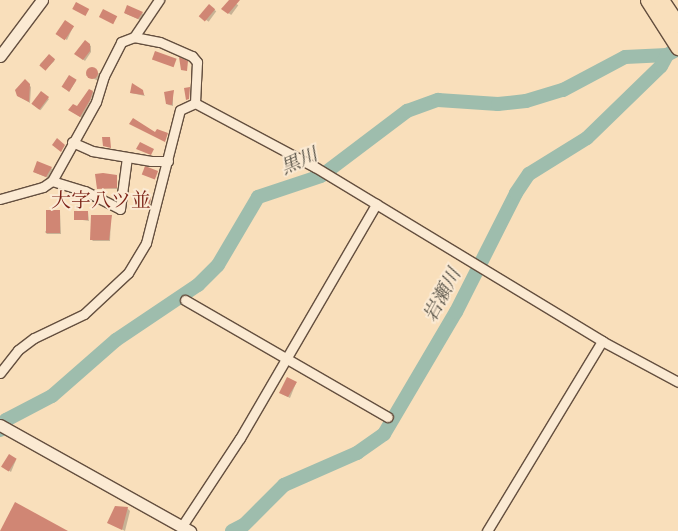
<!DOCTYPE html>
<html>
<head>
<meta charset="utf-8">
<style>
	body { margin:0 }
	#map { position:relative; width:678px; height:531px; overflow:hidden; background:#f9dfbb; font-family:"Gentium Book Plus","Noto Serif JP",serif }
	div>[style] { position:absolute }
	.shadow>* { inset:0; background:#0003; transform-origin:0 0 }
	.river>* { height:14px; margin:-7px; padding:0 7px; transform-origin:7px; border-radius:7px; background:#9ebdad }
	.building>* { inset:0; background:#d08674; transform-origin:0 0 }
	.round { border-radius:50% }
	.roads { filter:drop-shadow(1px 0 #644f3f) drop-shadow(-1px 0 #644f3f) drop-shadow(0 1px #644f3f) drop-shadow(0 -1px #644f3f) }
	.street>* { height:9px; margin:-4.5px; padding:0 4.5px; transform-origin:4.5px; border-radius:4.5px; background:#fbead3 }
	.secondary>* { height:11px; margin:-5.5px; padding:0 5.5px; transform-origin:5.5px; border-radius:5.5px; background:#fbead3 }
	.highway>* { height:15px; margin:-7.5px; padding:0 7.5px; transform-origin:7.5px; border-radius:7.5px; background:#f9dfbb }
	span { translate:-50% -50%; white-space:nowrap; text-align:center; line-height:1.15; -webkit-text-stroke:4px #fbead3; paint-order:stroke }
	.water-label { font-size:19px; color:#534e43; font-style:italic }
	.quarter-label { font-size:20px; color:#7a1f14 }
</style>
</head>
<body>
<div id="map">
	<div class="shadow">
		<i style="left:231px;top:0;width:9px;height:12px;rotate:36deg"></i>
		<i style="left:209px;top:6px;width:9px;height:13px;rotate:36deg"></i>
		<i style="left:128px;top:7px;width:17px;height:7px;rotate:24deg"></i>
		<i style="clip-path:polygon(73px 27px,67px 40px,59px 35px)"></i>
		<i style="clip-path:polygon(85px 42px,91px 46px,91px 52px,85px 61px,76px 54px)"></i>
		<i style="left:49px;top:55px;width:8px;height:13px;rotate:45deg"></i>
		<i style="left:89px;top:69px;width:12px;height:7px;rotate:24deg"></i>
		<i style="clip-path:polygon(25px 81px,31px 87px,30px 103px,18px 96px)"></i>
		<i style="clip-path:polygon(76px 81px,69px 92px,62px 86px)"></i>
		<i style="clip-path:polygon(90px 90px,94px 93px,82px 118px,71px 111px,77px 108px)"></i>
		<i style="clip-path:polygon(142px 91px,145px 96px,131px 93px)"></i>
		<i style="clip-path:polygon(173px 91px,173px 106px,169px 105px,167px 104px)"></i>
		<i style="left:41px;top:93px;width:10px;height:14px;rotate:37deg"></i>
		<i style="clip-path:polygon(37px 163px,53px 169px,48px 178px,34px 172px)"></i>
		<i style="clip-path:polygon(117px 176px,117px 189px,98px 188px)"></i>
		<i style="clip-path:polygon(151px 198px,150px 207px,137px 201px)"></i>
		<i style="clip-path:polygon(60px 212px,61px 234px,47px 234px,45px 232px)"></i>
		<i style="clip-path:polygon(88px 212px,89px 221px,76px 219px)"></i>
		<i style="clip-path:polygon(111px 217px,110px 241px,93px 241px,92px 240px)"></i>
		<i style="clip-path:polygon(296px 383px,290px 398px,282px 394px)"></i>
		<i style="clip-path:polygon(16px 460px,11px 472px,5px 468px)"></i>
		<i style="clip-path:polygon(127px 508px,130px 511px,125px 531px,108px 522px)"></i>
	</div>
	<div class="river">
		<i style="left:0;top:430px;width:12px;rotate:-59deg"></i>
		<i style="left:6px;top:420px;width:52px;rotate:-27.6deg"></i>
		<i style="left:52px;top:396px;width:85px;rotate:-41.2deg"></i>
		<i style="left:116px;top:340px;width:99px;rotate:-33.9deg"></i>
		<i style="left:198px;top:285px;width:28px;rotate:-45deg"></i>
		<i style="left:218px;top:265px;width:79px;rotate:-59.5deg"></i>
		<i style="left:258px;top:197px;width:66px;rotate:-18.4deg"></i>
		<i style="left:321px;top:176px;width:108px;rotate:-37.1deg"></i>
		<i style="left:407px;top:111px;width:33px;rotate:-20deg"></i>
		<i style="left:438px;top:100px;width:60px;rotate:3.8deg"></i>
		<i style="left:498px;top:104px;width:28px;rotate:-6deg"></i>
		<i style="left:526px;top:101px;width:39px;rotate:-17deg"></i>
		<i style="left:563px;top:90px;width:70px;rotate:-28deg"></i>
		<i style="left:625px;top:57px;width:42px;rotate:-2.7deg"></i>
		<i style="left:667px;top:55px;width:13px;rotate:-29deg"></i>
		<i style="left:232px;top:531px;width:13px;rotate:-27deg"></i>
		<i style="left:244px;top:525px;width:57px;rotate:-45deg"></i>
		<i style="left:284px;top:485px;width:80px;rotate:-23.7deg"></i>
		<i style="left:357px;top:453px;width:33px;rotate:-35deg"></i>
		<i style="left:384px;top:434px;width:142px;rotate:-59.5deg"></i>
		<i style="left:456px;top:312px;width:133px;rotate:-63.2deg"></i>
		<i style="left:516px;top:193px;width:23px;rotate:-56deg"></i>
		<i style="left:529px;top:174px;width:68px;rotate:-31.8deg"></i>
		<i style="left:587px;top:138px;width:103px;rotate:-44.2deg"></i>
		<i style="left:661px;top:66px;width:13px;rotate:-61deg"></i>
	</div>
	<div class="building">
		<i style="clip-path:polygon(229px 0,240px 0,228px 14px,221px 9px)"></i>
		<i style="left:76px;top:2px;width:15px;height:8px;rotate:28deg"></i>
		<i style="left:209px;top:4px;width:8px;height:16px;rotate:40deg"></i>
		<i style="clip-path:polygon(127px 5px,143px 12px,138px 19px,124px 13px)"></i>
		<i style="left:103px;top:9px;width:16px;height:9px;rotate:27deg"></i>
		<i style="left:65px;top:20px;width:11px;height:17px;rotate:34deg"></i>
		<i style="clip-path:polygon(85px 40px,90px 44px,90px 51px,83px 60px,74px 54px)"></i>
		<i style="left:155px;top:51px;width:23px;height:9px;rotate:20deg"></i>
		<i style="left:49px;top:54px;width:8px;height:15px;rotate:40deg"></i>
		<i style="clip-path:polygon(179px 57px,188px 61px,187px 71px,181px 70px)"></i>
		<i class="round" style="left:86px;top:67px;width:12px;height:12px"></i>
		<i style="left:69px;top:75px;width:9px;height:14px;rotate:32deg"></i>
		<i style="clip-path:polygon(25px 79px,30px 84px,29px 102px,17px 96px,15px 90px)"></i>
		<i style="clip-path:polygon(132px 83px,143px 90px,144px 95px,130px 93px)"></i>
		<i style="clip-path:polygon(190px 87px,189px 99px,186px 100px,184px 88px)"></i>
		<i style="clip-path:polygon(89px 89px,93px 91px,90px 100px,80px 117px,68px 110px,73px 104px,77px 106px)"></i>
		<i style="clip-path:polygon(174px 90px,172px 105px,166px 104px,164px 92px)"></i>
		<i style="left:41px;top:91px;width:10px;height:16px;rotate:37deg"></i>
		<i style="clip-path:polygon(133px 118px,155px 132px,157px 129px,168px 133px,165px 142px,129px 124px)"></i>
		<i style="clip-path:polygon(102px 137px,110px 137px,111px 148px,103px 146px)"></i>
		<i style="clip-path:polygon(57px 138px,65px 145px,61px 152px,52px 145px)"></i>
		<i style="clip-path:polygon(140px 142px,154px 149px,151px 155px,136px 149px)"></i>
		<i style="clip-path:polygon(37px 161px,52px 167px,46px 177px,33px 172px)"></i>
		<i style="left:145px;top:166px;width:14px;height:9px;rotate:21deg"></i>
		<i style="clip-path:polygon(103px 173px,117px 175px,117px 188px,97px 189px,95px 174px)"></i>
		<i style="clip-path:polygon(139px 193px,151px 197px,149px 206px,136px 201px)"></i>
		<i style="left:46px;top:210px;width:14px;height:23px"></i>
		<i style="left:74px;top:211px;width:14px;height:9px"></i>
		<i style="clip-path:polygon(91px 215px,112px 215px,109px 240px,90px 240px)"></i>
		<i style="clip-path:polygon(287px 377px,297px 382px,288px 397px,279px 393px)"></i>
		<i style="left:9px;top:454px;width:9px;height:15px;rotate:32deg"></i>
		<i style="clip-path:polygon(15px 502px,68px 531px,0 531px)"></i>
		<i style="clip-path:polygon(115px 506px,128px 507px,122px 530px,107px 523px)"></i>
	</div>
	<div class="roads">
		<div class="street">
			<i style="left:134px;top:37px;width:45px;rotate:-56deg"></i>
			<i style="left:72px;top:142px;width:22px;rotate:24deg"></i>
			<i style="left:92px;top:151px;width:60px;rotate:9.6deg"></i>
			<i style="left:151px;top:161px;width:17px"></i>
			<i style="left:52px;top:181px;width:34px;rotate:17deg"></i>
			<i style="left:85px;top:191px;width:39px;rotate:27deg"></i>
			<i style="left:120px;top:209px;width:52px;rotate:-82.3deg"></i>
			<i style="left:0;top:199px;width:45px;rotate:-15.6deg"></i>
			<i style="left:43px;top:187px;width:11px;rotate:-34deg"></i>
			<i style="left:52px;top:181px;width:90px;rotate:-60.9deg"></i>
			<i style="left:96px;top:102px;width:27px;rotate:-73deg"></i>
			<i style="left:104px;top:76px;width:38px;rotate:-63deg"></i>
			<i style="left:121px;top:42px;width:14px;rotate:-21deg"></i>
			<i style="left:134px;top:37px;width:26px;rotate:11deg"></i>
			<i style="left:160px;top:42px;width:35px;rotate:24deg"></i>
			<i style="left:192px;top:56px;width:8px;rotate:50deg"></i>
			<i style="left:197px;top:62px;width:41px;rotate:92.8deg"></i>
			<i style="left:195px;top:103px;width:136px;rotate:28.1deg"></i>
			<i style="left:315px;top:167px;width:336px;rotate:31.2deg"></i>
			<i style="left:602px;top:341px;width:86px;rotate:28.3deg"></i>
			<i style="left:185px;top:300px;width:234px;rotate:30deg"></i>
			<i style="left:0;top:373px;width:29px;rotate:-52deg"></i>
			<i style="left:18px;top:350px;width:20px;rotate:-37deg"></i>
			<i style="left:34px;top:338px;width:55px;rotate:-25.6deg"></i>
			<i style="left:84px;top:314px;width:60px;rotate:-43deg"></i>
			<i style="left:128px;top:273px;width:35px;rotate:-59deg"></i>
			<i style="left:146px;top:243px;width:137px;rotate:-75.7deg"></i>
			<i style="left:180px;top:110px;width:17px;rotate:-25deg"></i>
			<i style="left:182px;top:526px;width:105px;rotate:-56.6deg"></i>
			<i style="left:240px;top:438px;width:271px;rotate:-59.8deg"></i>
			<i style="left:487px;top:531px;width:222px;rotate:-58.8deg"></i>
		</div>
		<div class="secondary">
			<i style="left:0;top:56px;width:70px;rotate:-53.1deg"></i>
			<i style="left:0;top:425px;width:218px;rotate:29.2deg"></i>
		</div>
		<div class="highway">
			<i style="left:648px;top:0;width:56px;rotate:57.4deg"></i>
			<i style="left:661px;top:0;width:30px;rotate:56deg"></i>
		</div>
	</div>
	<div class="water-label">
		<span style="left:299px;top:161px;rotate:-24deg">黒川</span>
		<span style="left:442px;top:295px;rotate:-62deg">岩瀬川</span>
	</div>
	<div class="quarter-label">
		<span style="left:101px;top:199px">大字八ツ並</span>
	</div>
</div>
</body>
</html>
